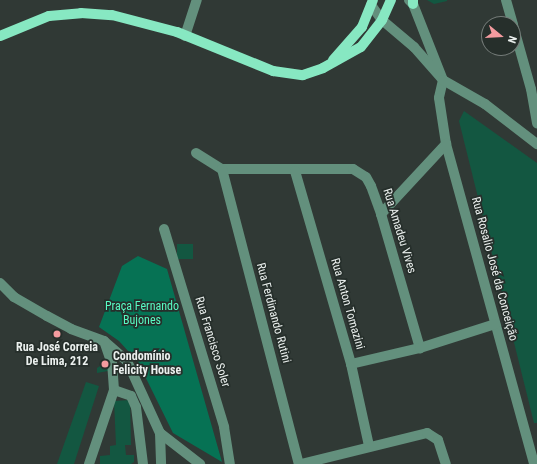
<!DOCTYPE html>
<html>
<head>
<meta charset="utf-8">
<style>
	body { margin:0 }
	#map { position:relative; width:537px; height:464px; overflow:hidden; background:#303935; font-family:"Roboto Condensed",sans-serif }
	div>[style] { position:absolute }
	.green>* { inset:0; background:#067254 }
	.building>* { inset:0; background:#135741; transform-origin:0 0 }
	.minor>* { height:10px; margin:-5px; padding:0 5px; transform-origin:5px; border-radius:5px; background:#63907d }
	.major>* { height:10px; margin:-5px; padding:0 5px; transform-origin:5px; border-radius:5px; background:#87e8c2 }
	.dots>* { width:11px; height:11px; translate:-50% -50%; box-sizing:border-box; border:2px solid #262f2b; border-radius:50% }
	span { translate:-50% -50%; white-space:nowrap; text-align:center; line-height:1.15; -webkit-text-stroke:3.5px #262f2b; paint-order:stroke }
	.street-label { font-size:12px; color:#ebf0ee }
	.park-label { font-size:12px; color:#58fbc3 }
	.poi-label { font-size:12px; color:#ebf0ee; font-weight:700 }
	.left { translate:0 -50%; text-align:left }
	.north { position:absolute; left:481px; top:16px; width:40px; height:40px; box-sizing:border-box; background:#262f2b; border:1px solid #757c79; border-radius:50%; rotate:108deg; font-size:11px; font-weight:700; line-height:16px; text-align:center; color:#ebf0ee }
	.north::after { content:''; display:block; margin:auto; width:14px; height:18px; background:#f49b9f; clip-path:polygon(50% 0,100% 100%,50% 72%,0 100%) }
</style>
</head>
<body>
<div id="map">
	<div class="green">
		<i style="clip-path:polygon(138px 256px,167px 269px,222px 462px,173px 433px,138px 362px,119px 341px,99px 327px,122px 266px)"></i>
	</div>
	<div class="building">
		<i style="clip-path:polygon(427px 0,447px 0,447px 1px,434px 4px)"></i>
		<i style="clip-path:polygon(464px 111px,537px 163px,537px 423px,534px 423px,459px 121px)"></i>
		<i style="left:193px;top:244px;width:15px;height:16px;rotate:90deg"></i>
		<i style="clip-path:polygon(108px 361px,108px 371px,97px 373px,97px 368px)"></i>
		<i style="clip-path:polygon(86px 382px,99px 386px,74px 464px,57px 464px)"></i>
		<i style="clip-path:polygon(130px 400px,131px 445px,125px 445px,126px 455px,134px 455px,134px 462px,131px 464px,100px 464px,100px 456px,110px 455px,110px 446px,116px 445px,114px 401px)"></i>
	</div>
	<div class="minor">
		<i style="left:409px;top:0;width:6px;rotate:45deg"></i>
		<i style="left:413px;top:4px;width:82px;rotate:68.5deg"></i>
		<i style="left:443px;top:80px;width:18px;rotate:103deg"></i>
		<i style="left:439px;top:98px;width:47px;rotate:81.3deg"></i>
		<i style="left:446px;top:144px;width:332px;rotate:74.6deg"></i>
		<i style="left:506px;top:0;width:25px;rotate:74deg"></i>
		<i style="left:371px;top:5px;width:19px;rotate:54deg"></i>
		<i style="left:382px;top:20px;width:42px;rotate:40.2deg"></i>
		<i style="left:414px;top:47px;width:44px;rotate:48.7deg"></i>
		<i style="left:443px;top:80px;width:48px;rotate:29.7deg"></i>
		<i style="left:485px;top:104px;width:66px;rotate:37.6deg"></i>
		<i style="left:513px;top:25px;width:66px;rotate:74.3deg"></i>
		<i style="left:531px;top:89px;width:35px;rotate:80deg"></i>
		<i style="left:185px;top:36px;width:38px;rotate:-72deg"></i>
		<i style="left:196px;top:153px;width:31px;rotate:32deg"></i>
		<i style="left:222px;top:169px;width:131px"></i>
		<i style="left:353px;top:169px;width:15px;rotate:32deg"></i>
		<i style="left:366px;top:177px;width:10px;rotate:61deg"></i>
		<i style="left:371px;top:186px;width:30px;rotate:70deg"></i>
		<i style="left:381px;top:214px;width:140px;rotate:73.8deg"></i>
		<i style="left:222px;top:169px;width:305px;rotate:75.4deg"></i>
		<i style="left:295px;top:171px;width:201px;rotate:73.8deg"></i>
		<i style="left:351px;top:364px;width:84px;rotate:77.6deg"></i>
		<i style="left:381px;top:214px;width:96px;rotate:-47.1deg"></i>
		<i style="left:164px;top:229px;width:207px;rotate:73.1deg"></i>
		<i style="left:224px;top:427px;width:37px;rotate:81deg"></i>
		<i style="left:0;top:283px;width:20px;rotate:45deg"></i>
		<i style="left:14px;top:297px;width:38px;rotate:30deg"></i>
		<i style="left:47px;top:316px;width:27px;rotate:28deg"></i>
		<i style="left:71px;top:329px;width:35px;rotate:20deg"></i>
		<i style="left:104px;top:341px;width:30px;rotate:41deg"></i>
		<i style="left:127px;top:361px;width:79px;rotate:65.4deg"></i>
		<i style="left:160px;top:433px;width:31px;rotate:88deg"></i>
		<i style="left:351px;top:364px;width:71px;rotate:-13.1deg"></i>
		<i style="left:420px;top:348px;width:79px;rotate:-17.7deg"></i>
		<i style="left:114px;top:390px;width:18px;rotate:19deg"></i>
		<i style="left:131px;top:396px;width:12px;rotate:66deg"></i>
		<i style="left:136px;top:407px;width:57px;rotate:83deg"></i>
		<i style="left:160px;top:433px;width:51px;rotate:37.8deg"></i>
		<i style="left:89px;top:464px;width:78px;rotate:-71.3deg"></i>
		<i style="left:114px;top:390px;width:26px;rotate:-94deg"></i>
		<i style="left:112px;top:364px;width:24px;rotate:-109deg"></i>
		<i style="left:301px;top:464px;width:130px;rotate:-13.8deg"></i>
		<i style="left:427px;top:433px;width:13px;rotate:32deg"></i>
		<i style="left:438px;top:440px;width:25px;rotate:72deg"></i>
	</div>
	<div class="major">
		<i style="left:413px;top:0;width:4px;rotate:90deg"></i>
		<i style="left:0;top:36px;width:53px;rotate:-22.2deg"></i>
		<i style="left:49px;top:16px;width:32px;rotate:-5deg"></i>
		<i style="left:81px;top:13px;width:31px;rotate:4deg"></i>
		<i style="left:112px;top:15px;width:67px;rotate:14.7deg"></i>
		<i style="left:177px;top:32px;width:104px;rotate:22.1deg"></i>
		<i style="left:273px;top:71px;width:30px;rotate:8deg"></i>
		<i style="left:303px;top:75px;width:21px;rotate:-19deg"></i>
		<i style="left:323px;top:68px;width:43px;rotate:-28.9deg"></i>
		<i style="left:361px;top:47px;width:34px;rotate:-52deg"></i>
		<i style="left:382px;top:20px;width:22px;rotate:-66deg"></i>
		<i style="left:333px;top:60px;width:44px;rotate:-48.7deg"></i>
		<i style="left:362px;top:27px;width:29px;rotate:-68deg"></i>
	</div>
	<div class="dots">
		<i style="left:57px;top:334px;background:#f49b9f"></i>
		<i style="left:105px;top:364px;background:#f49b9f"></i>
	</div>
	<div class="street-label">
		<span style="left:399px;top:231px;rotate:73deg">Rua Amadeu Vives</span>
		<span style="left:494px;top:269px;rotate:75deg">Rua Rosalio José da Conceição</span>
		<span style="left:347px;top:304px;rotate:74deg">Rua Anton Tomazini</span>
		<span style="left:273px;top:313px;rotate:75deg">Rua Ferdinando Rutini</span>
		<span style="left:212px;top:342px;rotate:73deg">Rua Francisco Soler</span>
	</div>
	<div class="park-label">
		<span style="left:142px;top:314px">Praça Fernando<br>Bujones</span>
	</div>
	<div class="poi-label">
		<span style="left:57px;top:355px">Rua José Correia<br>De Lima, 212</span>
		<span class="left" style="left:113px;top:364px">Condomínio<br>Felicity House</span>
	</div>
	<div class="north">N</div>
</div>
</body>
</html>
